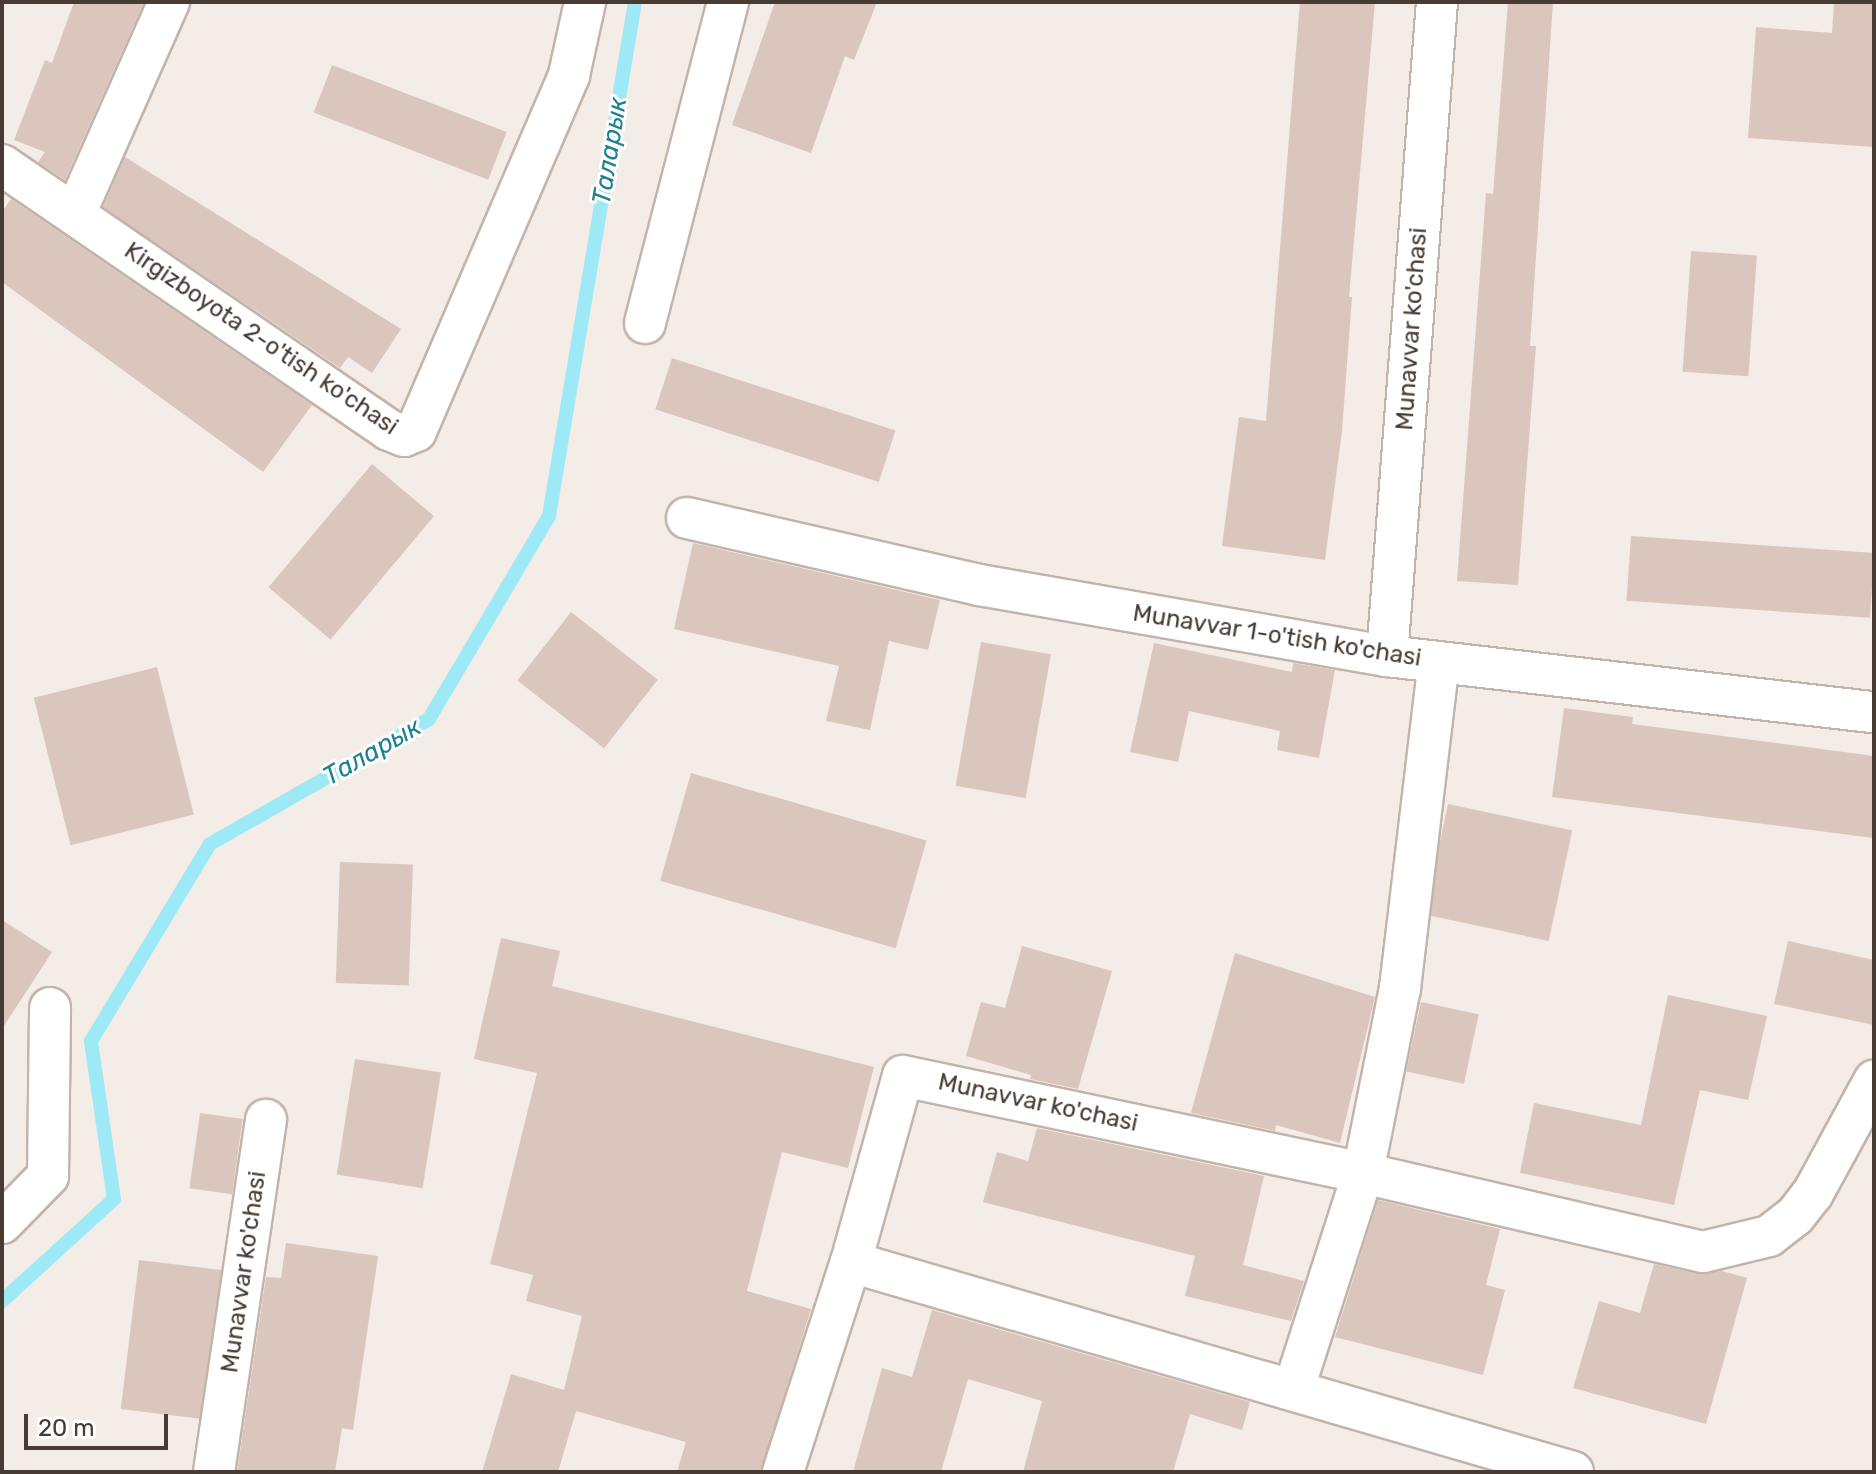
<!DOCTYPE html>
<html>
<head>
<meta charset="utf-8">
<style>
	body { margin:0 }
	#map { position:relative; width:1876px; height:1474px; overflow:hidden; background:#f4ece6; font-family:Rubik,sans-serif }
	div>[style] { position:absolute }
	.stream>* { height:14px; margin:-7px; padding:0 7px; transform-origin:7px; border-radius:7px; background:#9deaf6 }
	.building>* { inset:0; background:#dac6bd; transform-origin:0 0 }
	.roads { filter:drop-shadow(2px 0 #c3b4aa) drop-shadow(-2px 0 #c3b4aa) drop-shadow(0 2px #c3b4aa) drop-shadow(0 -2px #c3b4aa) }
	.minor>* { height:40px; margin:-20px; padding:0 20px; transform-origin:20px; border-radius:20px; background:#fff }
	span { translate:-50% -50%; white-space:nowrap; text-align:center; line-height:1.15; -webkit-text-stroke:6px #fff; paint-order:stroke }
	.street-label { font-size:24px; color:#473b34 }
	.water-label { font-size:26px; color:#208191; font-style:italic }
	.frame { position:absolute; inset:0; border:4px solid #473b34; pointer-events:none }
	.scale { position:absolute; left:24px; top:1414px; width:144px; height:36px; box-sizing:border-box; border:4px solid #473b34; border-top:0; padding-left:10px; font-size:24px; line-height:28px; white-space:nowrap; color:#473b34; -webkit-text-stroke:6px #fff; paint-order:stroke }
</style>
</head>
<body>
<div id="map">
	<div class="stream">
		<i style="left:2px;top:1301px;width:151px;rotate:-42.3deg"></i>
		<i style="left:114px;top:1199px;width:160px;rotate:-98.3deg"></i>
		<i style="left:91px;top:1041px;width:230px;rotate:-58.9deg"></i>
		<i style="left:210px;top:844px;width:252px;rotate:-29.7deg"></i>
		<i style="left:429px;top:719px;width:236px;rotate:-59.4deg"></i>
		<i style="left:549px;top:516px;width:521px;rotate:-80.5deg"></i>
	</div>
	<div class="building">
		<i style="clip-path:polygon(74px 2px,144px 2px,65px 180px,38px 162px,45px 152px,14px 140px,45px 60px,52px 63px)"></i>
		<i style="clip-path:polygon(775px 2px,877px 2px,854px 60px,845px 56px,811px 153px,732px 125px)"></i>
		<i style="clip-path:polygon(1300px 2px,1375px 2px,1349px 297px,1352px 297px,1342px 431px,1325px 560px,1222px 546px,1239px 417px,1266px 421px)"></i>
		<i style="clip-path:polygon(1508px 2px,1553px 2px,1530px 346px,1536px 346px,1518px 585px,1457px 581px,1486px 193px,1493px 194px)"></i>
		<i style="clip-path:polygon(1834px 2px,1874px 2px,1874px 147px,1748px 138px,1756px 27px,1832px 33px)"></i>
		<i style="left:332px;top:65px;width:187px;height:51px;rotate:21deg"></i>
		<i style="clip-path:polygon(125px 157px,401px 329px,372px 373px,348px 357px,340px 368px,103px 207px)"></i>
		<i style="clip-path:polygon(11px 199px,312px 405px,263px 472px,2px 282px,2px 212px)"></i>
		<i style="left:1691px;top:251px;width:66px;height:121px;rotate:4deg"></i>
		<i style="left:672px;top:358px;width:235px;height:54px;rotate:18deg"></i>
		<i style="left:372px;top:464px;width:81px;height:161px;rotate:40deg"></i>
		<i style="left:1631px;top:536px;width:244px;height:65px;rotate:4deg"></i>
		<i style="clip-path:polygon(693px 543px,940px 600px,928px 650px,889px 641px,870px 730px,826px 721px,839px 666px,674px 629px)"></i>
		<i style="left:571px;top:612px;width:110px;height:87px;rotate:38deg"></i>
		<i style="left:981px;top:642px;width:71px;height:146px;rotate:10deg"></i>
		<i style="clip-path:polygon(1154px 643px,1292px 672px,1293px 663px,1335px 670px,1319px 758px,1277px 750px,1280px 731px,1189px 711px,1178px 762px,1130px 752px)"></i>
		<i style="left:157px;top:667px;width:152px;height:127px;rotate:76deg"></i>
		<i style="clip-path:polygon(1564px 708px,1633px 717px,1632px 724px,1874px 756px,1874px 838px,1552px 797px)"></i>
		<i style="left:691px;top:773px;width:245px;height:112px;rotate:16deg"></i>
		<i style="left:1448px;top:804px;width:127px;height:113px;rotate:12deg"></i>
		<i style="left:340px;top:862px;width:73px;height:121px;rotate:2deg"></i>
		<i style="clip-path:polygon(2px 920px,52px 952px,2px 1029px)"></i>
		<i style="clip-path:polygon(501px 938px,560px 951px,552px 986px,874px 1067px,848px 1168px,782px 1152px,747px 1291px,811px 1309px,761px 1472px,677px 1472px,686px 1442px,576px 1411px,558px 1472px,482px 1472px,511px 1374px,564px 1390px,582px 1316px,526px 1301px,533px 1275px,490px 1264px,537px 1073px,474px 1059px)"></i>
		<i style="clip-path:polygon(1788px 941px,1874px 960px,1874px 1025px,1774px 1004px)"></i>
		<i style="clip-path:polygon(1022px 946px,1112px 971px,1078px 1089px,1030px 1079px,1031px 1075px,966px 1056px,981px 1002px,1005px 1008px)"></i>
		<i style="clip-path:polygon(1235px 953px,1375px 997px,1340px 1143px,1276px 1125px,1275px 1131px,1191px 1113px)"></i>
		<i style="clip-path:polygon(1668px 995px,1767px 1016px,1748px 1100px,1700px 1090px,1674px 1205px,1520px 1173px,1534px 1103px,1641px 1125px)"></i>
		<i style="left:1421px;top:1002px;width:59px;height:71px;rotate:12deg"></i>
		<i style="left:355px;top:1059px;width:87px;height:117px;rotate:9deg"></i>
		<i style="left:200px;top:1113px;width:43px;height:76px;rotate:8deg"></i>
		<i style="clip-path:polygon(1037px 1128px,1264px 1176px,1243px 1265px,1304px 1281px,1291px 1321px,1185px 1296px,1195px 1256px,983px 1202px,997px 1152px,1028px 1161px)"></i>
		<i style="clip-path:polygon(1378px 1200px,1500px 1229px,1486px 1285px,1505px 1290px,1483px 1375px,1335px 1337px)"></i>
		<i style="clip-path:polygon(286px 1243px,378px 1256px,353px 1430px,342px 1428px,335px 1472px,237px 1472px,266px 1277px,281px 1278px)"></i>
		<i style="left:139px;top:1260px;width:83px;height:150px;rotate:7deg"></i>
		<i style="clip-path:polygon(1654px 1264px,1698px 1274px,1722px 1271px,1747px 1278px,1706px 1424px,1573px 1388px,1599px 1301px,1640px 1313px)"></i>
		<i style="clip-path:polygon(932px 1310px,1250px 1402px,1242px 1430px,1190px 1414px,1173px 1472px,1023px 1472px,1042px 1401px,968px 1379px,941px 1472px,853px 1472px,882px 1368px,912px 1377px)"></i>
	</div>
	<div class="roads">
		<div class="minor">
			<i style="left:2px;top:165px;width:469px;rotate:34.4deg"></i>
			<i style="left:389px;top:430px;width:16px;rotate:22deg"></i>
			<i style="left:404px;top:436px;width:13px;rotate:-23deg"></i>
			<i style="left:416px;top:431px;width:387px;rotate:-66.7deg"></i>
			<i style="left:569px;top:75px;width:75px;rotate:-77.6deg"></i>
			<i style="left:75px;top:214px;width:232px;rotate:-66.1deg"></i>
			<i style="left:645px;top:323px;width:332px;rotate:-75.5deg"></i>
			<i style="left:687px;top:518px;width:300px;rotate:12.9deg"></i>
			<i style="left:979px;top:585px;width:414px;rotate:9.9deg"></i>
			<i style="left:1387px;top:656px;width:490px;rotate:6.6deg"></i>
			<i style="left:1387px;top:656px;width:656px;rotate:-85.63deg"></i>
			<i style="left:2px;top:1223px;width:66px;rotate:-45.6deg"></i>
			<i style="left:48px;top:1176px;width:168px;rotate:-89.3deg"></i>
			<i style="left:851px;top:1262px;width:752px;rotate:16.22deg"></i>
			<i style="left:1294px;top:1388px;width:226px;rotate:-72.2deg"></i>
			<i style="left:1363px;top:1173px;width:189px;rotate:-78.7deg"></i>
			<i style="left:1400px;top:988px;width:328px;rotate:-83.2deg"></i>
			<i style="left:214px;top:1472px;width:356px;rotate:-81.6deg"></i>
			<i style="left:783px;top:1472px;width:221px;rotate:-72.1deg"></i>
			<i style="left:851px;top:1262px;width:193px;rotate:-74.4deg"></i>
			<i style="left:903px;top:1076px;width:470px;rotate:11.9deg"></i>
			<i style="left:1363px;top:1173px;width:349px;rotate:13.1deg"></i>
			<i style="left:1703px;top:1252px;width:68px;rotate:-13.6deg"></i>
			<i style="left:1769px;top:1236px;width:33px;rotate:-38deg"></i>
			<i style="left:1795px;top:1216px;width:29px;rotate:-52deg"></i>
			<i style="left:1813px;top:1193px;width:128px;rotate:-61.4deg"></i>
		</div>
	</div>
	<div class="street-label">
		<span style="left:1412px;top:329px;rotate:-86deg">Munavvar ko'chasi</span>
		<span style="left:261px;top:339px;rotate:34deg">Kirgizboyota 2-o'tish ko'chasi</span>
		<span style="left:1277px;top:636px;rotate:9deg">Munavvar 1-o'tish ko'chasi</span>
		<span style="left:1038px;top:1103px;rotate:12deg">Munavvar ko'chasi</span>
		<span style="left:244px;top:1272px;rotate:-82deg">Munavvar ko'chasi</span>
	</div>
	<div class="water-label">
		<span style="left:610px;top:151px;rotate:-81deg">Таларык</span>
		<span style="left:372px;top:752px;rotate:-30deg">Таларык</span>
	</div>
	<div class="frame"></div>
	<div class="scale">20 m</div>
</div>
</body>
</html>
